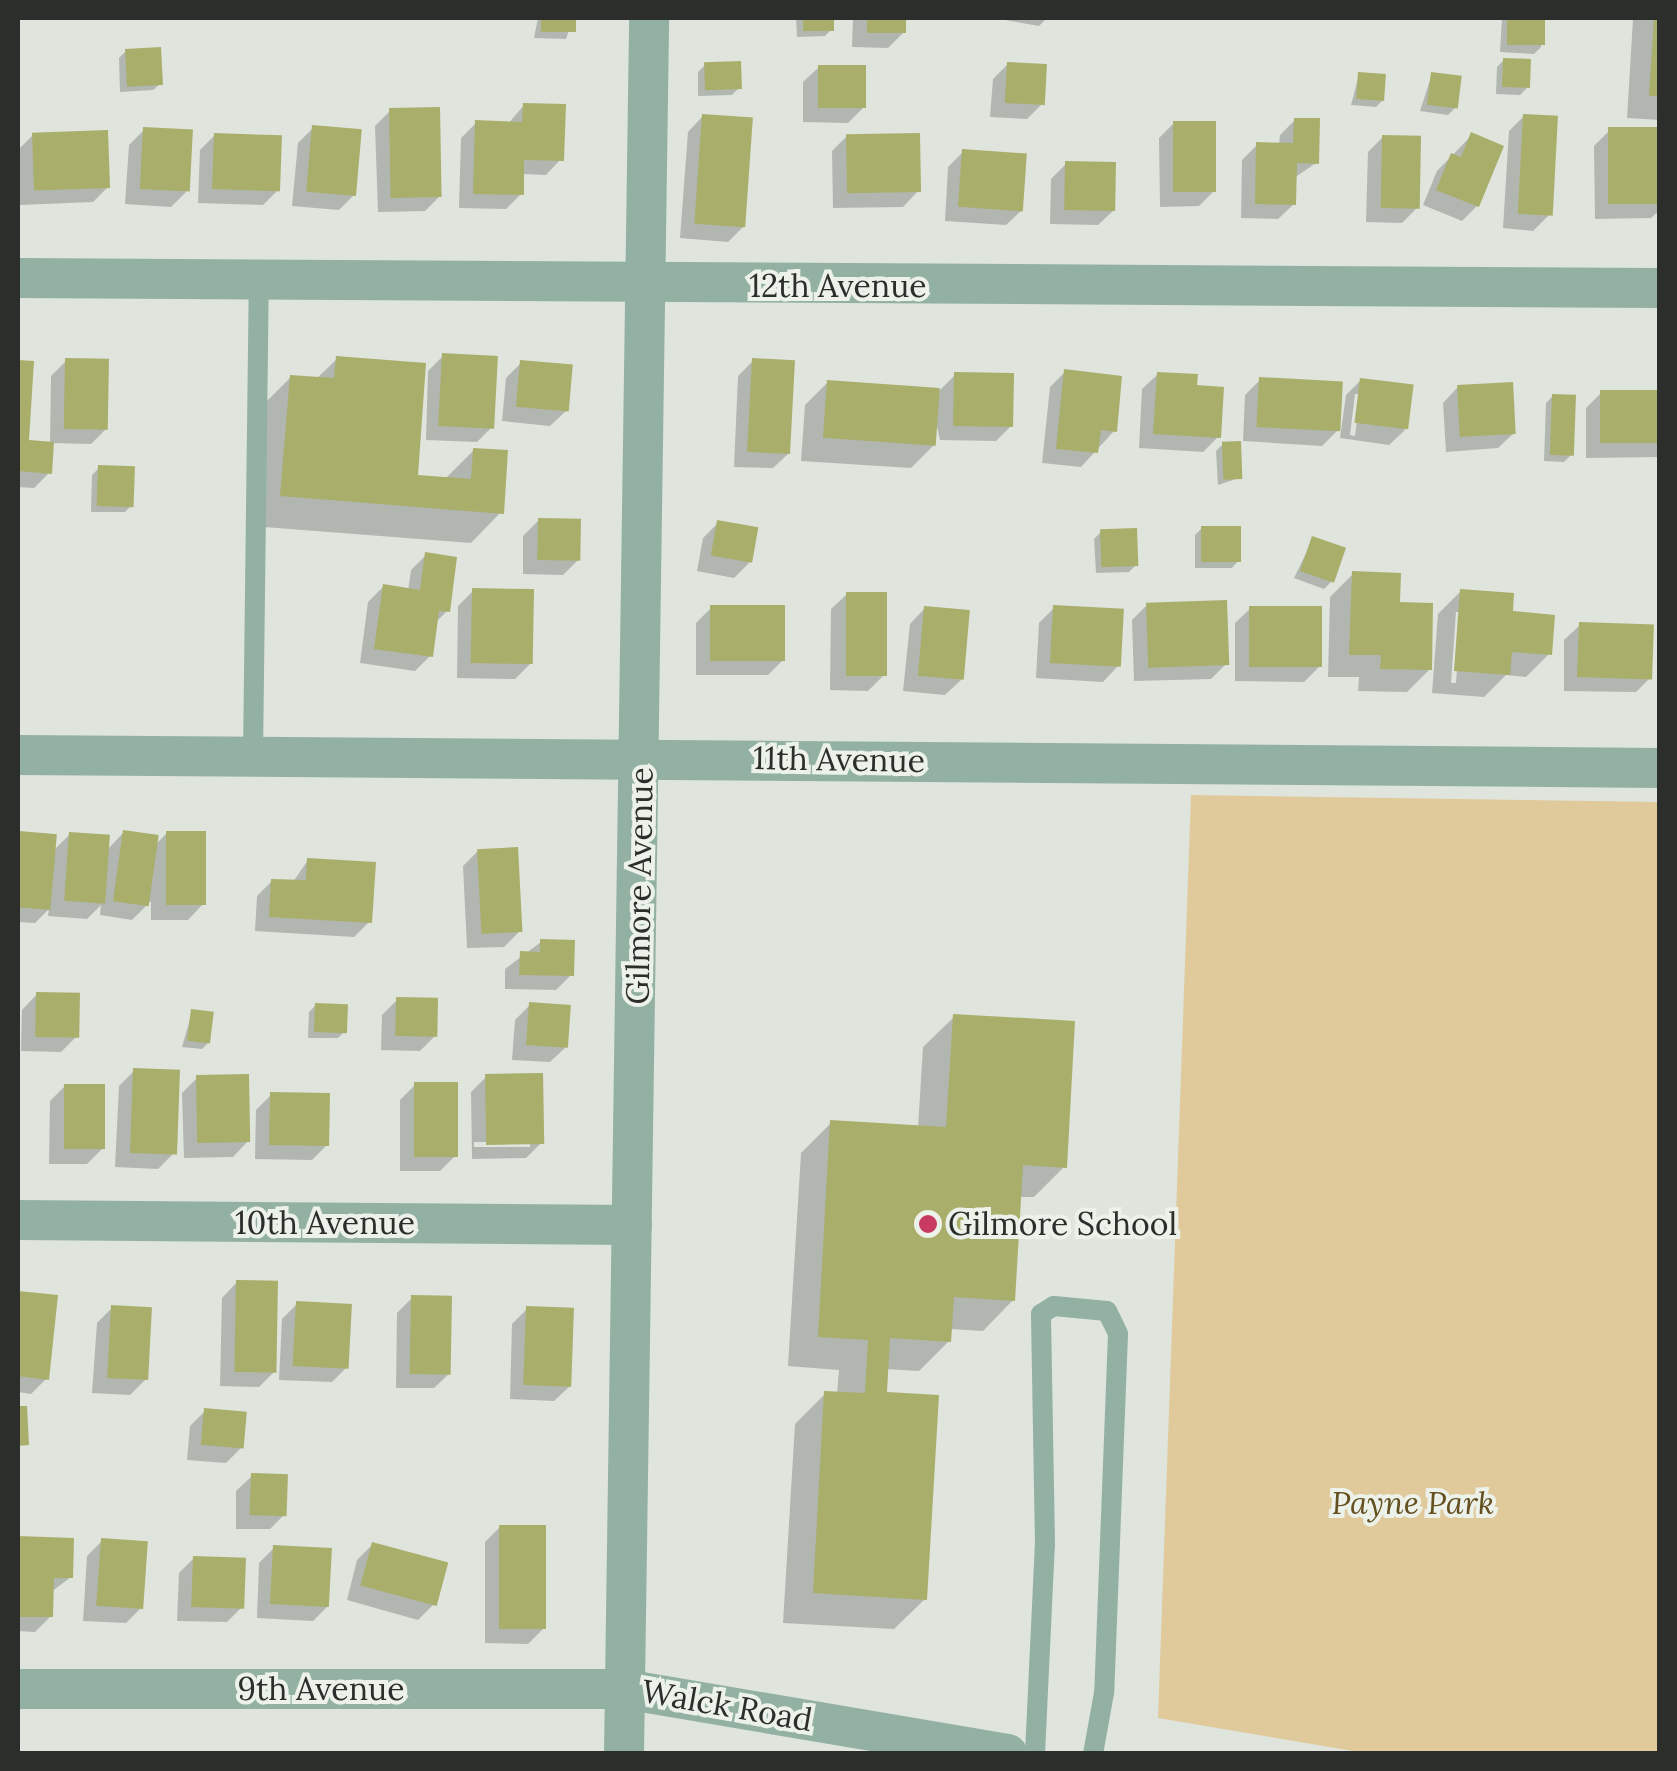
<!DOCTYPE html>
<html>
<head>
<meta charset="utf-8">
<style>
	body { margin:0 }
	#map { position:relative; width:1677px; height:1771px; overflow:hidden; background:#dfe4dd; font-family:Lora,serif }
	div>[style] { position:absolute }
	.green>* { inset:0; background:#e0ca9b }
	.shadow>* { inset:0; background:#0003 }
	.building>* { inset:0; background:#a9ae6b; transform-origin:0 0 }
	.service>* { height:20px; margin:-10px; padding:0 10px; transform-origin:10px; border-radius:10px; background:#93b1a2 }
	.minor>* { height:40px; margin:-20px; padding:0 20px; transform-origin:20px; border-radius:20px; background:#93b1a2 }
	.dots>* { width:28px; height:28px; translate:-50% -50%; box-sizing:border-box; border:5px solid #ecf2ea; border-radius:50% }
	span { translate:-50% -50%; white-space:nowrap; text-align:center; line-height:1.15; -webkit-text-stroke:8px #ecf2ea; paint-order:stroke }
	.street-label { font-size:32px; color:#2c2e2c }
	.poi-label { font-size:32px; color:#2c2e2c }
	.left { translate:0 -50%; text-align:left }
	.park-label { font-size:32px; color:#64501f; font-style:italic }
	.frame { position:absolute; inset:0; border:20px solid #2c2e2c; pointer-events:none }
</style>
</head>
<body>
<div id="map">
	<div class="green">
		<i style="clip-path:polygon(1191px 795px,1659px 802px,1659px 1753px,1365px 1753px,1158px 1718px)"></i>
	</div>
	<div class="shadow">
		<i style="clip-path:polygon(573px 18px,566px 39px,534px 38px,538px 18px)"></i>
		<i style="clip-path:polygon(796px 18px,832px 18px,832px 29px,825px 36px,797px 37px)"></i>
		<i style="clip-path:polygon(853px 18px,903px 18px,903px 33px,888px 48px,852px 47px)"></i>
		<i style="clip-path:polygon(994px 18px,1047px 18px,1039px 26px)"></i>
		<i style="clip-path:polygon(1502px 18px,1543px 18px,1541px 47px,1534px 54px,1500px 52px)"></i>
		<i style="clip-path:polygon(1599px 18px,1660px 18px,1660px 120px,1627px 118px,1633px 19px)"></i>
		<i style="clip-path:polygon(126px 51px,160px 84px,153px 90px,120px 92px,119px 58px)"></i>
		<i style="clip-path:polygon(1504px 60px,1527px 88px,1520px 95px,1496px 94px,1497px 67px)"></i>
		<i style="clip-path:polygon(1008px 64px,1042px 104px,1027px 119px,990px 117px,993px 79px)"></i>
		<i style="clip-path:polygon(705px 65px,739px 88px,732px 95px,698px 96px,698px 72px)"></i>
		<i style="clip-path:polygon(819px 67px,863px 108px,848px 123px,803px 122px,803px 82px)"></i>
		<i style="clip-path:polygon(1432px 74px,1455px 108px,1448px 115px,1420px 111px)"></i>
		<i style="clip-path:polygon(1359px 75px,1383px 100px,1376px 107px,1351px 105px)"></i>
		<i style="clip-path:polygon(524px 105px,561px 159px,546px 175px,522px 174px,521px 194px,506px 209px,459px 208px,461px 138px,476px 123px,508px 124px)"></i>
		<i style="clip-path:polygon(390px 111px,440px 196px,425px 211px,378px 212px,375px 126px)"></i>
		<i style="clip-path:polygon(703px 116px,743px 227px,728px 242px,680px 238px,688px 132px)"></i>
		<i style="clip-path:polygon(1524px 116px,1548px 216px,1533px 231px,1503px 228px,1509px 131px)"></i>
		<i style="clip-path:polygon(1295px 120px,1316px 163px,1294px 178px,1294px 204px,1278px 219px,1241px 218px,1242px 160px,1257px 145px,1279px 145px,1280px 135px)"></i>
		<i style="clip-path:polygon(1174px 123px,1214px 191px,1199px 206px,1160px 207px,1159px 138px)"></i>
		<i style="clip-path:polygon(313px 128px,354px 195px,339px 210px,292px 206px,298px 143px)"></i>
		<i style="clip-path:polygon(144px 130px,186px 192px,171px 207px,125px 204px,129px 145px)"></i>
		<i style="clip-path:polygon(1660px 130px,1660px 210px,1651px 218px,1595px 219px,1594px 146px,1609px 131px)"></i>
		<i style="clip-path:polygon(33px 135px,108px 187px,93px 202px,20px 205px,18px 150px)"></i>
		<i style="clip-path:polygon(215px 135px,278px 190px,263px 205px,198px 203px,200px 150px)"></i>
		<i style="clip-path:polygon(1472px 135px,1477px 206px,1462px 221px,1423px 205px,1437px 171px)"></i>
		<i style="clip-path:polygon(847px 136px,918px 191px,903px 207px,833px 208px,832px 151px)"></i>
		<i style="clip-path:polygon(1383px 137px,1417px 208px,1402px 223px,1366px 222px,1368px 152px)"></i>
		<i style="clip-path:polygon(963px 152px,1022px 210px,1006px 225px,945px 221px,948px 167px)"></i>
		<i style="clip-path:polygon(1066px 164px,1114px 210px,1098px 225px,1050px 224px,1051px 179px)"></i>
		<i style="clip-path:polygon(443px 356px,492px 427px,477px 442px,426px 440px,428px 371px)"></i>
		<i style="clip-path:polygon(337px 359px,416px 477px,445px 479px,474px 450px,501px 512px,471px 543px,251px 526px,260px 408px,291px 377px,316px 379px)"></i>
		<i style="clip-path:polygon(66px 361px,106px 429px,91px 444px,51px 443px,49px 473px,34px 488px,18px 487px,18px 362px,31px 363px,26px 443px,50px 444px,51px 376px)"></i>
		<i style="clip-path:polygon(753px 361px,789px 453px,773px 468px,734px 467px,738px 376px)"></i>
		<i style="clip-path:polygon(521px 363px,566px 411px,550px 426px,502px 421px,506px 378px)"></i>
		<i style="clip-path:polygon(1065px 372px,1114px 431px,1081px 467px,1042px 463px,1050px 387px)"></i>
		<i style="clip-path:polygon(1158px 374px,1194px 387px,1218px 437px,1203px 452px,1139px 448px,1142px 389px)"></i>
		<i style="clip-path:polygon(955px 375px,1011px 426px,996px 441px,940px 440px,936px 422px,934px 445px,911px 468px,801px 461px,805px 405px,828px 382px,940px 390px)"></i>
		<i style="clip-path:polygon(1260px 380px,1338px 427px,1341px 427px,1322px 446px,1243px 441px,1245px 395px)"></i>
		<i style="clip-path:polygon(evenodd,1361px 380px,1405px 430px,1389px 445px,1340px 438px,1346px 395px,1361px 380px,1355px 394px,1360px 394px,1355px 436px,1350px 435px,1355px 394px)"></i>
		<i style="clip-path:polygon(1458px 387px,1514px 433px,1498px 448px,1446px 452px,1443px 403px)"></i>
		<i style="clip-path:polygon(1601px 393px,1660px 393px,1659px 457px,1586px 458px,1586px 408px)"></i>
		<i style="clip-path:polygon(1553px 396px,1571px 455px,1564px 462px,1544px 461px,1546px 403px)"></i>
		<i style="clip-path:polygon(1223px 444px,1239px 478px,1218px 485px,1216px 451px)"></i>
		<i style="clip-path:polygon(99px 468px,132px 505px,125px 512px,91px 512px,92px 475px)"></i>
		<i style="clip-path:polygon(539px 520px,578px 560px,563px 575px,523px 574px,523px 536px)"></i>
		<i style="clip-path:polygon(718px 523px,749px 563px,734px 578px,697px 571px,703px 538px)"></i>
		<i style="clip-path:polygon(1202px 528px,1238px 561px,1232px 568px,1195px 568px,1195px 535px)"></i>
		<i style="clip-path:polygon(1101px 532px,1136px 565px,1129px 572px,1096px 573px,1094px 539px)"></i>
		<i style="clip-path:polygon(1313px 539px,1331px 582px,1324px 589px,1294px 578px)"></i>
		<i style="clip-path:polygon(426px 555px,447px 611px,435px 623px,430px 656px,415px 671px,360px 663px,368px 602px,383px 587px,408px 591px,411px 570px)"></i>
		<i style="clip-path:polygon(1353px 574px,1397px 605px,1430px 669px,1407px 692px,1358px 691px,1359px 677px,1328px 677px,1330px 597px)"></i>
		<i style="clip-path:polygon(473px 591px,530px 664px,515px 679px,457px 678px,458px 606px)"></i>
		<i style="clip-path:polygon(evenodd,1461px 591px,1510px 614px,1549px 654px,1526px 677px,1506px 675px,1484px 697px,1432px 693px,1438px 614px,1461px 591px,1456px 612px,1461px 612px,1456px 683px,1451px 683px,1456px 612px)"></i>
		<i style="clip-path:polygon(847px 594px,883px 676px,868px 691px,830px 690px,831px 609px)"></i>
		<i style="clip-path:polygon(1148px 604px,1226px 664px,1211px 679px,1134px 681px,1132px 620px)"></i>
		<i style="clip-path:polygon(711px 608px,783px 660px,768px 675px,696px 675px,696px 623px)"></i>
		<i style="clip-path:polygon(925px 608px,961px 680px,945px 695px,903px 691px,910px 624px)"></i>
		<i style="clip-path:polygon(1054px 608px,1118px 666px,1103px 682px,1036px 678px,1039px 623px)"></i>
		<i style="clip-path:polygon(1251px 608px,1319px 667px,1304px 682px,1235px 681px,1235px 623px)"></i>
		<i style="clip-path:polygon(1580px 625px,1651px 677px,1636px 692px,1564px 691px,1564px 640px)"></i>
		<i style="clip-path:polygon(124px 832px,155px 845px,167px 833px,203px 904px,188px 920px,151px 920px,151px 901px,132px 920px,100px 915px,101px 905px,87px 919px,48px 916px,49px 909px,35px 923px,18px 922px,20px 833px,54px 850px,69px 835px,107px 850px)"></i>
		<i style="clip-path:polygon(478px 851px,520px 931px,504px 947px,467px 948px,463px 866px)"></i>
		<i style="clip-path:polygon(308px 860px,369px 922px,354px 937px,255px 931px,257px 896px,272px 881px,293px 882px)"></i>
		<i style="clip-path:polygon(541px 942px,571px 975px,556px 990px,505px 989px,505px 969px)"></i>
		<i style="clip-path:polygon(37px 994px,76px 1037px,61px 1052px,21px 1051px,22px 1010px)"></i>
		<i style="clip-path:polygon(397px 1000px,435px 1036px,420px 1051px,381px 1050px,382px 1015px)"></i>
		<i style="clip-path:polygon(316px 1005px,344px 1032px,338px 1038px,308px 1038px,309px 1012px)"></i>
		<i style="clip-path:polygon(530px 1005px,566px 1047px,550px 1062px,512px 1060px,515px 1020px)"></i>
		<i style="clip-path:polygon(192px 1012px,209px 1042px,202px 1049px,182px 1047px)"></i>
		<i style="clip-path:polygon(954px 1017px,1064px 1167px,1034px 1197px,1019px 1197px,1013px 1300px,983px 1331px,950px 1329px,949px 1341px,919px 1371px,885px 1369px,884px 1394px,925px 1599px,894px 1629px,783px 1623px,795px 1424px,825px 1394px,837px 1394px,839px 1370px,788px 1366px,801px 1153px,831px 1123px,918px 1128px,923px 1047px)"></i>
		<i style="clip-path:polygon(134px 1071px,173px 1154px,158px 1169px,115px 1167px,119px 1086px)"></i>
		<i style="clip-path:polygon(evenodd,486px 1077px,541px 1143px,526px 1158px,472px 1159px,471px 1092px,486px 1077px,474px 1142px,530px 1142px,530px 1147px,474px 1147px,474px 1142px)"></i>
		<i style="clip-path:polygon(197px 1078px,248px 1141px,233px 1157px,184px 1158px,182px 1093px)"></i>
		<i style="clip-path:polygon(415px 1085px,455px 1156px,440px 1171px,400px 1171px,400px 1100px)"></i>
		<i style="clip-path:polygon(65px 1086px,102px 1149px,87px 1164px,49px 1164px,50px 1101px)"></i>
		<i style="clip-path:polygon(271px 1095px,327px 1145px,312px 1160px,255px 1159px,256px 1110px)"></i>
		<i style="clip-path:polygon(237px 1282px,274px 1372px,259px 1387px,220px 1386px,222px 1298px)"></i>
		<i style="clip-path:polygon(18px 1295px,46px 1379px,31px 1394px,18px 1392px)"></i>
		<i style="clip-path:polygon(412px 1298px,450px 1373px,434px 1388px,396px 1388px,397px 1313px)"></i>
		<i style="clip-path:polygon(297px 1304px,347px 1367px,332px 1382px,279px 1380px,282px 1319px)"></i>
		<i style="clip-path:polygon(112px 1308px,145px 1380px,130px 1395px,92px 1393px,97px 1323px)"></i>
		<i style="clip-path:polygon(527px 1309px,570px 1386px,554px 1401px,510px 1399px,512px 1324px)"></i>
		<i style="clip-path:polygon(205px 1411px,241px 1448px,226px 1463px,187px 1460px,190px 1426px)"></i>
		<i style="clip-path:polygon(252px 1476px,285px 1514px,270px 1529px,236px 1529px,236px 1491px)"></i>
		<i style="clip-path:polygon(500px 1527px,543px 1629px,528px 1644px,485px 1643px,485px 1542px)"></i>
		<i style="clip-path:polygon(18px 1539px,72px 1540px,71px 1577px,51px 1592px,51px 1616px,35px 1632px,18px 1631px)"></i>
		<i style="clip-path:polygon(102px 1541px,141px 1608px,126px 1623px,83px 1621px,87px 1556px)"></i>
		<i style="clip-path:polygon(372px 1545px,433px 1605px,418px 1620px,347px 1600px,357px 1560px)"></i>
		<i style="clip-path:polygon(274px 1548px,328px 1606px,313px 1621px,257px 1618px,259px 1563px)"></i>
		<i style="clip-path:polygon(194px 1558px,242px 1607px,227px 1622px,177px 1621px,179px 1573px)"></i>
	</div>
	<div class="building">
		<i style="left:541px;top:18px;width:35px;height:14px"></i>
		<i style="left:803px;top:18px;width:31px;height:13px"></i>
		<i style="left:867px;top:18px;width:39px;height:15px"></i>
		<i style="left:1507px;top:18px;width:38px;height:27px"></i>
		<i style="clip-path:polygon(1654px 18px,1660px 18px,1660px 96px,1649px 96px)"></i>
		<i style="left:161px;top:47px;width:38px;height:36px;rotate:87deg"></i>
		<i style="left:1503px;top:58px;width:28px;height:29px;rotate:2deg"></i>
		<i style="left:741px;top:61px;width:28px;height:37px;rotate:88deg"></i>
		<i style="left:1007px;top:62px;width:40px;height:41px;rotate:3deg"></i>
		<i style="left:818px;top:65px;width:48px;height:43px"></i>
		<i style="left:1358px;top:72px;width:28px;height:27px;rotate:4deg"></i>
		<i style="left:1431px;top:72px;width:31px;height:33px;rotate:7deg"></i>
		<i style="clip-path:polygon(523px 103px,566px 104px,564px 161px,524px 160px,524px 195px,473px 194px,475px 120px,522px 122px)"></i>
		<i style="left:440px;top:107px;width:90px;height:51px;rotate:89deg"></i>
		<i style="left:702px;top:114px;width:51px;height:110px;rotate:4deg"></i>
		<i style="left:1523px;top:114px;width:35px;height:100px;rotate:3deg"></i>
		<i style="clip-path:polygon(1294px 118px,1320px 118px,1319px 164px,1297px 163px,1296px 205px,1255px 204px,1256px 142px,1293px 143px)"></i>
		<i style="left:1173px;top:121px;width:43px;height:71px"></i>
		<i style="left:312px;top:125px;width:50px;height:67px;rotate:5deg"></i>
		<i style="left:143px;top:127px;width:50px;height:62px;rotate:3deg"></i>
		<i style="left:1660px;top:127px;width:77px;height:52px;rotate:90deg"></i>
		<i style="left:108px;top:130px;width:58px;height:76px;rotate:88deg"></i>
		<i style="clip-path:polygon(1471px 132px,1504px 146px,1479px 207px,1436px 190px,1451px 153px,1461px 157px)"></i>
		<i style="left:214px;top:133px;width:68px;height:56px;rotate:2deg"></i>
		<i style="left:920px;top:133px;width:59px;height:74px;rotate:89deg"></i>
		<i style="left:1382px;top:135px;width:39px;height:73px;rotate:1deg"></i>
		<i style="left:962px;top:149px;width:65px;height:58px;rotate:4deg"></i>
		<i style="left:1065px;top:161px;width:51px;height:49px;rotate:1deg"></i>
		<i style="left:442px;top:353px;width:56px;height:73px;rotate:3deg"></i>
		<i style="clip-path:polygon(336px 356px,426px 363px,418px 475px,471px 479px,473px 448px,508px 450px,504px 514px,280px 496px,290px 375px,334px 378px)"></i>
		<i style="left:65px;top:358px;width:44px;height:71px;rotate:1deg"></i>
		<i style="left:752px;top:358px;width:43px;height:94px;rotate:3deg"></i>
		<i style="clip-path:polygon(18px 360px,34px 361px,29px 440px,54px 442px,52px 474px,18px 471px)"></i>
		<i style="left:520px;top:360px;width:53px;height:47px;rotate:5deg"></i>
		<i style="clip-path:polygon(1064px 369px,1122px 376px,1117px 432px,1101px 430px,1098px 453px,1056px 449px)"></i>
		<i style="left:954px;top:372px;width:60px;height:54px;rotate:1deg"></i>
		<i style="clip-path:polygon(1157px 372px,1198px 374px,1197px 385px,1224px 387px,1221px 438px,1153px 434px)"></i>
		<i style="left:1259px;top:377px;width:84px;height:50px;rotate:3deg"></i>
		<i style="left:1360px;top:378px;width:54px;height:45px;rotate:7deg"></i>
		<i style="left:827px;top:380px;width:113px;height:58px;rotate:4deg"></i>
		<i style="left:1513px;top:382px;width:52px;height:56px;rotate:87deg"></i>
		<i style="left:1660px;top:390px;width:53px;height:60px;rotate:90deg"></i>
		<i style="left:1552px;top:394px;width:24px;height:61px;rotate:2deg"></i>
		<i style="left:1241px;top:441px;width:38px;height:19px;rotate:88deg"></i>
		<i style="left:98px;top:465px;width:37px;height:41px;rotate:2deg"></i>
		<i style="left:538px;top:518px;width:43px;height:42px;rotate:1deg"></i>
		<i style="left:717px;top:520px;width:42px;height:36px;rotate:10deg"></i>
		<i style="left:1201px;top:526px;width:40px;height:36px"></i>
		<i style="left:1137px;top:528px;width:38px;height:37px;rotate:88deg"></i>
		<i style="left:1312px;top:536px;width:36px;height:37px;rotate:19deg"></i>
		<i style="clip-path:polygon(425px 552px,457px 557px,450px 612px,439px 611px,433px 657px,374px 649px,383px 584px,420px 590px)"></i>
		<i style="clip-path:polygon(1352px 571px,1401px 573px,1400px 602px,1433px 603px,1432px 670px,1380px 669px,1381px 655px,1349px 655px)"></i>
		<i style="left:472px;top:588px;width:62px;height:75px;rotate:1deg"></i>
		<i style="clip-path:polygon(1460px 589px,1514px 593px,1513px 611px,1555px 615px,1552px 655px,1512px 652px,1510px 675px,1454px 671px)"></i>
		<i style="left:846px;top:592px;width:41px;height:84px"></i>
		<i style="left:1227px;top:600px;width:65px;height:81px;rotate:88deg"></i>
		<i style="left:710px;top:605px;width:75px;height:56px"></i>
		<i style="left:1053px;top:605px;width:71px;height:58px;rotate:3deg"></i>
		<i style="left:924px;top:606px;width:46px;height:70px;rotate:5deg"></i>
		<i style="left:1249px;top:606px;width:73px;height:61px"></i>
		<i style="left:1579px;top:622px;width:75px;height:55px;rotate:2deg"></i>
		<i style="left:123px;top:830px;width:36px;height:72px;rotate:8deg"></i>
		<i style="left:19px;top:831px;width:38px;height:76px;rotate:5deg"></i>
		<i style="left:166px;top:831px;width:40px;height:74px"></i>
		<i style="left:69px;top:832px;width:41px;height:69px;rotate:4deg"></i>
		<i style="left:518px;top:847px;width:85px;height:41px;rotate:87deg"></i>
		<i style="clip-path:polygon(307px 858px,376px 862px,372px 923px,269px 917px,271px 879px,306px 880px)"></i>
		<i style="clip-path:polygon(540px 939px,575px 940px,574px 976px,519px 975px,520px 951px,540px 952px)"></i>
		<i style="left:36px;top:992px;width:44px;height:45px;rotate:1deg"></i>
		<i style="left:396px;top:997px;width:42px;height:39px;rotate:1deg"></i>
		<i style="left:529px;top:1002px;width:42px;height:43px;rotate:4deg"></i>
		<i style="left:315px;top:1003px;width:33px;height:29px;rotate:2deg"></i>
		<i style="left:191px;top:1009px;width:23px;height:32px;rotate:7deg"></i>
		<i style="clip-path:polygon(953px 1014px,1075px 1021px,1067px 1168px,1023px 1165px,1015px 1301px,954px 1297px,951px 1342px,890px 1338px,887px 1392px,939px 1395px,927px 1600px,813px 1593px,824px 1391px,865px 1393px,868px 1340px,818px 1337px,830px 1120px,946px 1127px)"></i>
		<i style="left:133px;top:1068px;width:47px;height:85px;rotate:2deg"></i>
		<i style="left:543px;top:1073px;width:71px;height:58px;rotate:89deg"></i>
		<i style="left:249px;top:1074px;width:68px;height:53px;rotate:89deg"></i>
		<i style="left:414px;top:1082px;width:44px;height:75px"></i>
		<i style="left:64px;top:1084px;width:41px;height:65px"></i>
		<i style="left:270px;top:1092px;width:60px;height:53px;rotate:1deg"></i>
		<i style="left:236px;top:1280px;width:42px;height:92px;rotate:1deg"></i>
		<i style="clip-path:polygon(18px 1291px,58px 1295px,49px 1380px,18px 1376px)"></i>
		<i style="left:411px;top:1295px;width:41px;height:79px;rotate:1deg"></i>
		<i style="left:296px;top:1301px;width:56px;height:65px;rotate:3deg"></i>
		<i style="left:111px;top:1305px;width:41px;height:73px;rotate:3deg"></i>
		<i style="left:526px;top:1306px;width:48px;height:79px;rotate:2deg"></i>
		<i style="clip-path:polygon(18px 1406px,27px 1406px,29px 1445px,18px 1446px)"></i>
		<i style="left:204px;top:1408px;width:43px;height:37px;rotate:5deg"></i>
		<i style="left:251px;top:1473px;width:37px;height:42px;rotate:2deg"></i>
		<i style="left:499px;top:1525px;width:47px;height:104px"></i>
		<i style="clip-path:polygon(18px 1536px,74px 1538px,73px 1578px,54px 1578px,53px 1617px,18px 1617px)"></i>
		<i style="left:101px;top:1538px;width:47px;height:68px;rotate:4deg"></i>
		<i style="left:372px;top:1542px;width:79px;height:45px;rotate:15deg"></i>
		<i style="left:273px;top:1545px;width:59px;height:59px;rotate:3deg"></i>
		<i style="left:193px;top:1556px;width:53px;height:51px;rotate:2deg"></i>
	</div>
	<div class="service">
		<i style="left:253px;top:756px;width:475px;rotate:-89.3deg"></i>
		<i style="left:1035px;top:1754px;width:209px;rotate:-87.3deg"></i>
		<i style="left:1045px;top:1545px;width:231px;rotate:-91deg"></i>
		<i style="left:1041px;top:1314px;width:15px;rotate:-32deg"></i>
		<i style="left:1054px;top:1306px;width:53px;rotate:5.4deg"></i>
		<i style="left:1107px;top:1311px;width:25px;rotate:64deg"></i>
		<i style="left:1118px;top:1334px;width:359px;rotate:92.2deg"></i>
		<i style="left:1104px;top:1693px;width:62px;rotate:100.2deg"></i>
	</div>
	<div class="minor">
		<i style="left:18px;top:278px;width:1642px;rotate:0.35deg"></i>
		<i style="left:18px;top:755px;width:1642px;rotate:0.45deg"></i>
		<i style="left:18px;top:1220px;width:614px;rotate:0.47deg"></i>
		<i style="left:18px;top:1689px;width:606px"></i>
		<i style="left:624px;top:1689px;width:389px;rotate:9.6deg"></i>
		<i style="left:624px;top:1754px;width:1736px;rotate:-89.17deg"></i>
	</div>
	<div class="dots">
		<i style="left:928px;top:1224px;background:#c93a60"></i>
	</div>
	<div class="street-label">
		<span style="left:838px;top:286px">12th Avenue</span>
		<span style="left:839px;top:760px;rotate:1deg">11th Avenue</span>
		<span style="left:640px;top:886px;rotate:-89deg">Gilmore Avenue</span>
		<span style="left:325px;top:1223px">10th Avenue</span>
		<span style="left:321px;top:1689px">9th Avenue</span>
		<span style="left:727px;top:1706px;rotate:10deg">Walck Road</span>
	</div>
	<div class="poi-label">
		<span class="left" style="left:948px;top:1224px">Gilmore School</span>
	</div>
	<div class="park-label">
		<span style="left:1413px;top:1503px">Payne Park</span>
	</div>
	<div class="frame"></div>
</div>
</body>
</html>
